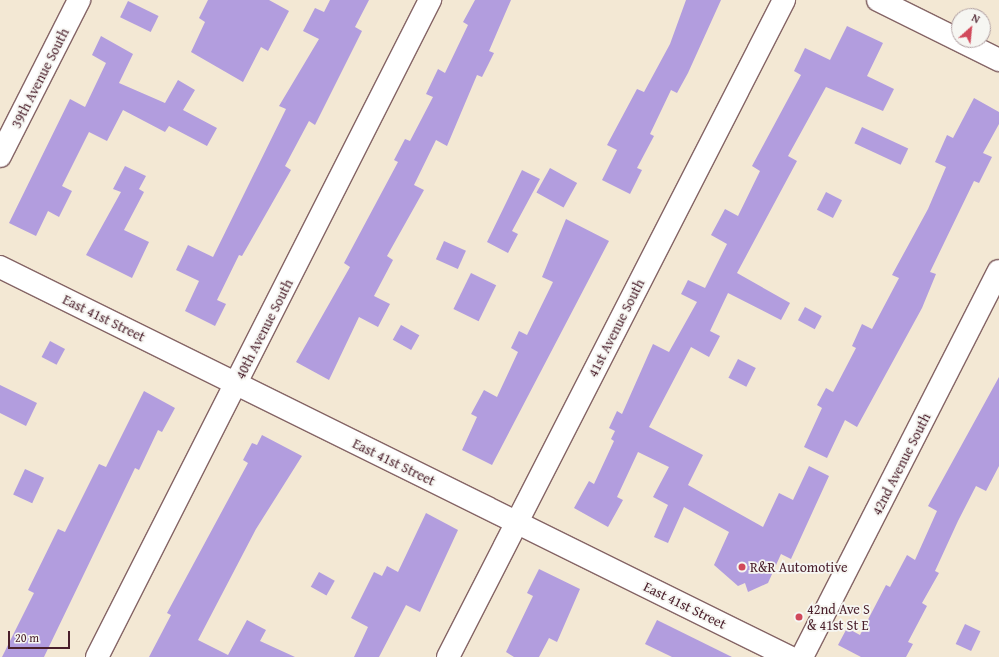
<!DOCTYPE html>
<html>
<head>
<meta charset="utf-8">
<style>
	body { margin:0 }
	#map { position:relative; width:999px; height:657px; overflow:hidden; background:#f3e8d4; font-family:"Gentium Book Plus",serif }
	div>[style] { position:absolute }
	.building>* { inset:0; background:#b29dde; transform-origin:0 0 }
	.roads { filter:drop-shadow(1px 0 #856566) drop-shadow(-1px 0 #856566) drop-shadow(0 1px #856566) drop-shadow(0 -1px #856566) }
	.minor>* { height:22px; margin:-11px; padding:0 11px; transform-origin:11px; border-radius:11px; background:#fff }
	.dots>* { width:11px; height:11px; translate:-50% -50%; box-sizing:border-box; border:2px solid #f6f6f2; border-radius:50% }
	span { translate:-50% -50%; white-space:nowrap; text-align:center; line-height:1.15; -webkit-text-stroke:3.5px #f6f6f2; paint-order:stroke }
	.street-label { font-size:14px; color:#4a1f2b }
	.poi-label { font-size:14px; color:#4a1f2b }
	.left { translate:0 -50%; text-align:left }
	.north { position:absolute; left:951px; top:8px; width:40px; height:40px; box-sizing:border-box; background:#f6f6f2; border:1px solid #b1a0a2; border-radius:50%; rotate:27deg; font-size:11px; font-weight:700; line-height:16px; text-align:center; color:#4a1f2b }
	.north::after { content:''; display:block; margin:auto; width:14px; height:18px; background:#d1495b; clip-path:polygon(50% 0,100% 100%,50% 72%,0 100%) }
	.scale { position:absolute; left:8px; top:631px; width:62px; height:18px; box-sizing:border-box; border:2px solid #4a1f2b; border-top:0; padding-left:5px; font-size:12px; line-height:14px; white-space:nowrap; color:#4a1f2b; -webkit-text-stroke:3px #f6f6f2; paint-order:stroke }
</style>
</head>
<body>
<div id="map">
	<div class="building">
		<i style="clip-path:polygon(208px 0,269px 0,289px 11px,268px 51px,261px 47px,243px 82px,191px 52px,205px 22px,199px 18px)"></i>
		<i style="clip-path:polygon(330px 0,369px 0,355px 27px,362px 31px,315px 125px,309px 121px,285px 166px,291px 170px,242px 256px,239px 255px,217px 300px,226px 304px,215px 326px,185px 311px,199px 281px,176px 270px,188px 245px,213px 257px,286px 109px,279px 106px,319px 39px,303px 31px,315px 8px,324px 12px)"></i>
		<i style="clip-path:polygon(475px 0,511px 0,489px 51px,494px 53px,482px 77px,477px 75px,447px 146px,436px 140px,414px 185px,424px 190px,387px 256px,393px 260px,374px 296px,390px 304px,378px 327px,359px 317px,329px 380px,296px 362px,350px 267px,344px 263px,398px 162px,394px 160px,405px 139px,410px 141px,433px 97px,426px 94px,438px 69px,445px 73px,468px 25px,463px 22px)"></i>
		<i style="clip-path:polygon(686px 0,721px 0,688px 73px,677px 93px,671px 90px,650px 134px,654px 136px,637px 168px,642px 170px,630px 194px,602px 180px,617px 150px,607px 145px,637px 89px,644px 92px,670px 44px)"></i>
		<i style="left:128px;top:1px;width:34px;height:18px;rotate:26deg"></i>
		<i style="clip-path:polygon(847px 26px,883px 43px,867px 76px,894px 89px,883px 111px,826px 87px,788px 156px,797px 161px,737px 273px,790px 303px,781px 320px,728px 293px,710px 331px,720px 336px,709px 357px,691px 347px,649px 427px,703px 455px,688px 485px,763px 527px,779px 493px,793px 500px,809px 466px,829px 476px,791px 559px,781px 554px,768px 583px,748px 592px,745px 583px,738px 586px,714px 565px,729px 532px,684px 507px,668px 543px,654px 537px,668px 505px,653px 497px,669px 467px,638px 452px,617px 497px,623px 500px,608px 527px,574px 508px,589px 481px,594px 484px,614px 441px,611px 439px,615px 431px,609px 428px,617px 411px,622px 414px,653px 344px,669px 352px,697px 302px,681px 294px,688px 280px,705px 288px,727px 244px,711px 235px,725px 209px,738px 216px,760px 171px,752px 166px,801px 75px,794px 71px,805px 48px,830px 60px)"></i>
		<i style="clip-path:polygon(101px 36px,133px 54px,119px 83px,165px 103px,178px 80px,195px 90px,183px 110px,217px 128px,207px 146px,169px 126px,165px 132px,123px 110px,107px 141px,89px 132px,62px 186px,72px 191px,59px 217px,48px 211px,36px 236px,9px 223px,70px 99px,85px 107px,106px 63px,92px 55px)"></i>
		<i style="clip-path:polygon(974px 98px,999px 112px,999px 124px,983px 153px,992px 157px,979px 183px,974px 181px,930px 272px,936px 274px,922px 308px,857px 427px,845px 420px,827px 458px,804px 447px,822px 408px,817px 405px,826px 388px,833px 392px,856px 348px,852px 346px,862px 324px,872px 329px,899px 278px,892px 275px,928px 209px,946px 167px,935px 162px,947px 135px,953px 138px)"></i>
		<i style="left:862px;top:127px;width:51px;height:18px;rotate:25deg"></i>
		<i style="clip-path:polygon(125px 166px,146px 176px,139px 189px,144px 192px,124px 230px,149px 242px,132px 278px,86px 255px,121px 192px,113px 189px)"></i>
		<i style="left:550px;top:168px;width:31px;height:28px;rotate:29deg"></i>
		<i style="clip-path:polygon(522px 170px,540px 179px,512px 231px,518px 234px,508px 253px,487px 242px)"></i>
		<i style="left:826px;top:192px;width:18px;height:20px;rotate:27deg"></i>
		<i style="clip-path:polygon(566px 219px,609px 241px,492px 465px,462px 450px,477px 417px,471px 414px,484px 390px,497px 397px,518px 352px,511px 348px,519px 331px,527px 335px,553px 282px,542px 277px)"></i>
		<i style="left:444px;top:241px;width:24px;height:20px;rotate:24deg"></i>
		<i style="left:471px;top:273px;width:28px;height:40px;rotate:26deg"></i>
		<i style="left:805px;top:307px;width:19px;height:15px;rotate:28deg"></i>
		<i style="left:401px;top:325px;width:21px;height:17px;rotate:29deg"></i>
		<i style="left:50px;top:341px;width:17px;height:18px;rotate:28deg"></i>
		<i style="left:738px;top:359px;width:20px;height:21px;rotate:27deg"></i>
		<i style="clip-path:polygon(999px 377px,999px 466px,986px 491px,976px 486px,958px 521px,935px 571px,939px 573px,922px 603px,927px 606px,908px 642px,913px 644px,906px 657px,861px 657px,838px 645px,847px 628px,860px 635px,886px 585px,890px 587px,907px 555px,915px 560px,937px 511px,928px 506px)"></i>
		<i style="clip-path:polygon(0 385px,37px 403px,26px 426px,0 413px)"></i>
		<i style="clip-path:polygon(144px 391px,175px 408px,162px 432px,158px 430px,139px 470px,135px 468px,44px 657px,2px 657px,34px 593px,28px 590px,58px 529px,65px 532px,99px 464px,106px 467px)"></i>
		<i style="clip-path:polygon(262px 435px,302px 456px,256px 529px,198px 640px,228px 655px,247px 620px,266px 630px,260px 641px,295px 657px,149px 657px,171px 615px,167px 613px,248px 463px,243px 460px,252px 443px,257px 445px)"></i>
		<i style="left:25px;top:469px;width:21px;height:28px;rotate:25deg"></i>
		<i style="clip-path:polygon(426px 513px,458px 530px,420px 612px,406px 605px,379px 657px,354px 657px,368px 627px,351px 618px,374px 572px,382px 576px,387px 566px,398px 572px)"></i>
		<i style="clip-path:polygon(539px 569px,580px 589px,557px 642px,549px 638px,539px 657px,514px 657px,506px 652px,533px 596px,527px 593px)"></i>
		<i style="left:319px;top:572px;width:18px;height:17px;rotate:29deg"></i>
		<i style="clip-path:polygon(657px 620px,732px 657px,672px 657px,645px 644px)"></i>
		<i style="left:965px;top:624px;width:17px;height:22px;rotate:25deg"></i>
	</div>
	<div class="roads">
		<div class="minor">
			<i style="left:878px;top:0;width:135px;rotate:26.4deg"></i>
			<i style="left:0;top:156px;width:175px;rotate:-63.1deg"></i>
			<i style="left:0;top:267px;width:880px;rotate:26.3deg"></i>
			<i style="left:97px;top:657px;width:737px;rotate:-63.12deg"></i>
			<i style="left:448px;top:657px;width:738px;rotate:-62.91deg"></i>
			<i style="left:802px;top:657px;width:433px;rotate:-63deg"></i>
		</div>
	</div>
	<div class="dots">
		<i style="left:742px;top:567px;background:#d1495b"></i>
		<i style="left:799px;top:617px;background:#d1495b"></i>
	</div>
	<div class="street-label">
		<span style="left:40px;top:78px;rotate:-63deg">39th Avenue South</span>
		<span style="left:104px;top:318px;rotate:26deg">East 41st Street</span>
		<span style="left:616px;top:328px;rotate:-63deg">41st Avenue South</span>
		<span style="left:264px;top:329px;rotate:-63deg">40th Avenue South</span>
		<span style="left:394px;top:462px;rotate:26deg">East 41st Street</span>
		<span style="left:901px;top:464px;rotate:-63deg">42nd Avenue South</span>
		<span style="left:685px;top:605px;rotate:26deg">East 41st Street</span>
	</div>
	<div class="poi-label">
		<span class="left" style="left:750px;top:567px">R&amp;R Automotive</span>
		<span class="left" style="left:807px;top:617px">42nd Ave S<br>&amp; 41st St E</span>
	</div>
	<div class="north">N</div>
	<div class="scale">20 m</div>
</div>
</body>
</html>
